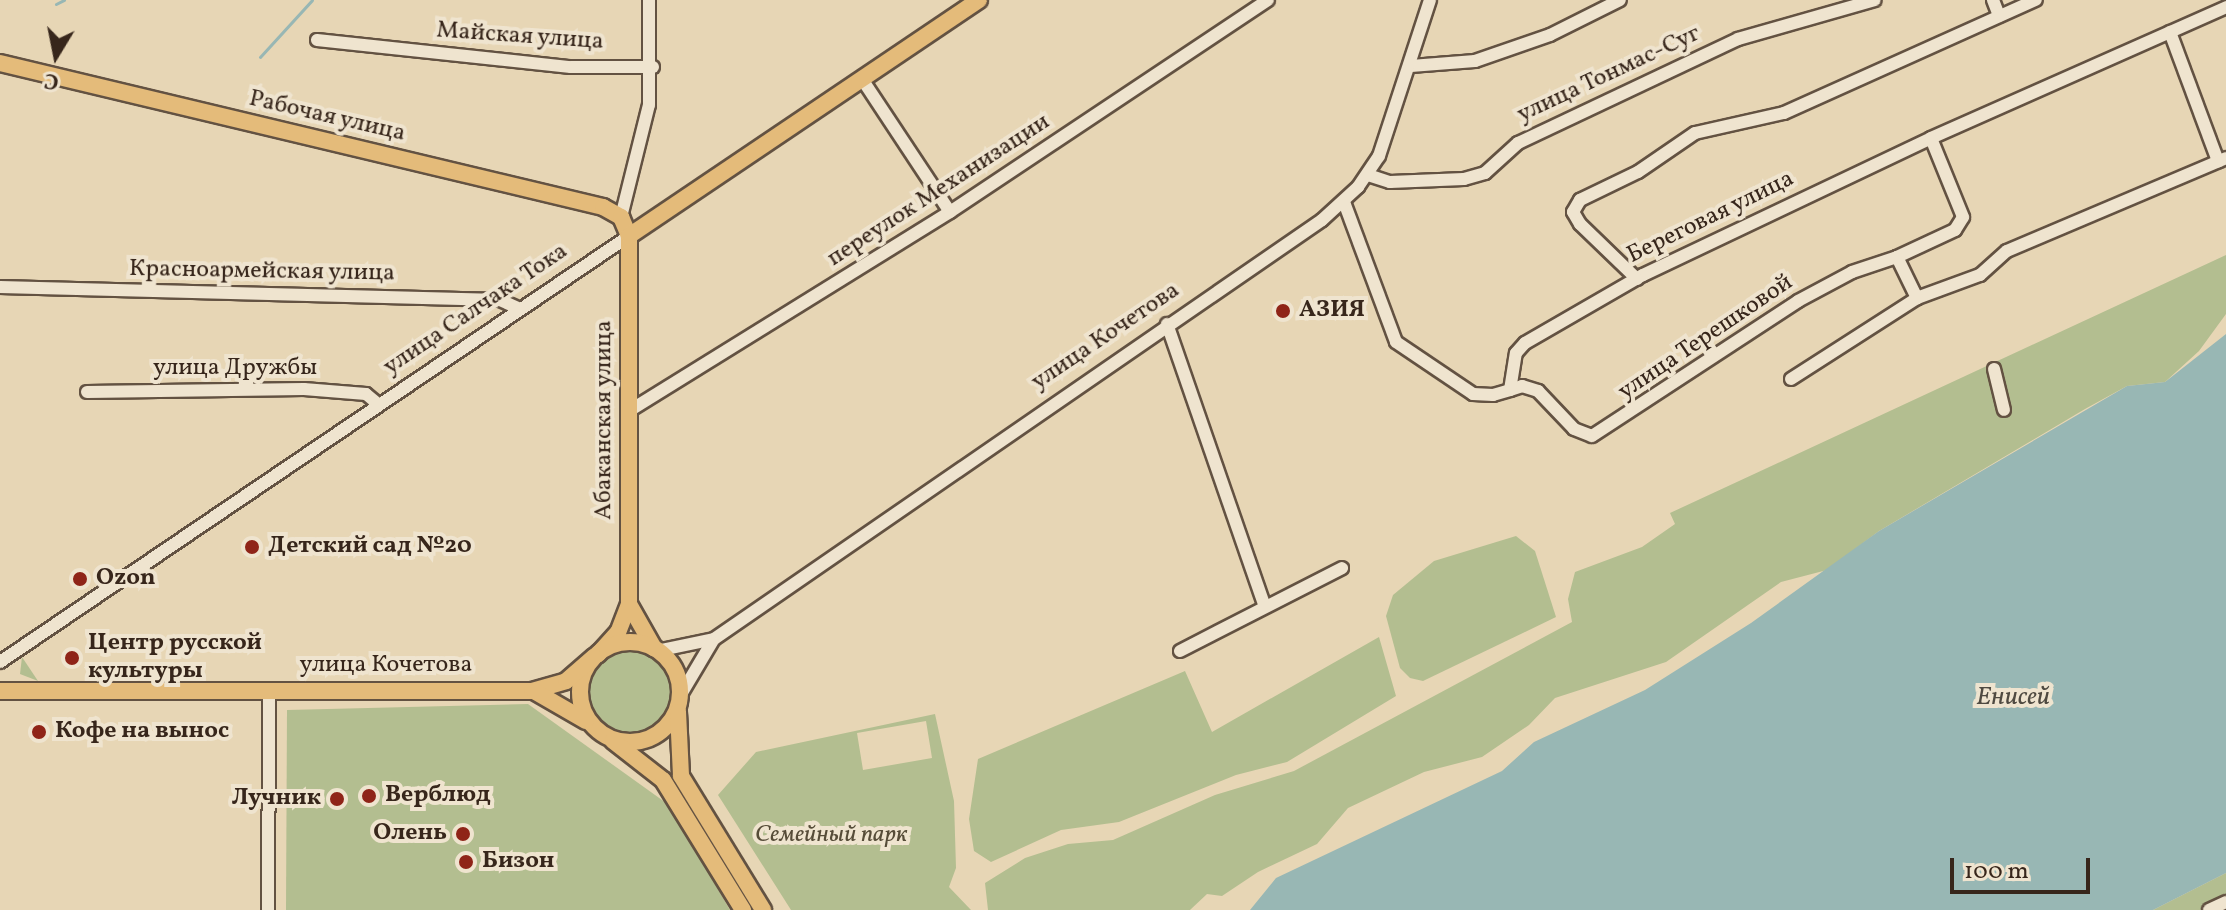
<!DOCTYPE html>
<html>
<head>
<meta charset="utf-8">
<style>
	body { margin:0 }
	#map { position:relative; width:2226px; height:910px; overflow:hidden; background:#e7d6b5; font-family:Vollkorn,serif }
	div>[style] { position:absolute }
	.green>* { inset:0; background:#b3be90 }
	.round { border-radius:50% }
	.water>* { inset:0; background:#98b7b4 }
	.stream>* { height:3px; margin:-1.5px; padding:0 1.5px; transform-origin:1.5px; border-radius:1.5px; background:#98b7b4 }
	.roads { filter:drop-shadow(2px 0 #635242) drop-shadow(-2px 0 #635242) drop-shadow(0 2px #635242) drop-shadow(0 -2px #635242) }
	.minor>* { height:12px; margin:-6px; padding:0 6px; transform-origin:6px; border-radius:6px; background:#efe4cf }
	.major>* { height:16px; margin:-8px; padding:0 8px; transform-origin:8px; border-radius:8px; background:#e4bb7a }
	.major>.ring { margin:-8px; padding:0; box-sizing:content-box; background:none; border:16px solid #e4bb7a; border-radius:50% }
	.dots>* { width:22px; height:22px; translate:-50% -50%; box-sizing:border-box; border:4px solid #efe4cf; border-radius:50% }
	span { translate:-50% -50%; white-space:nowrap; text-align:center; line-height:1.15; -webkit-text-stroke:8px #efe4cf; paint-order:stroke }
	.street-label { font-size:24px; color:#37261b }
	.poi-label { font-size:24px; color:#37261b; font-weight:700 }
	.left { translate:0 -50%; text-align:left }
	.right { translate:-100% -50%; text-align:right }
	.park-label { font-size:24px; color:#564c38; font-style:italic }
	.water-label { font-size:26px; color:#4f4a41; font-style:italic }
	.north { position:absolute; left:16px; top:16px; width:80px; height:80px; -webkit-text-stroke:6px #efe4cf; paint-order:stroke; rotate:190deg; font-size:22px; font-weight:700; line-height:32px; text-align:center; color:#37261b }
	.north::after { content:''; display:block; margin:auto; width:28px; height:36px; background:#37261b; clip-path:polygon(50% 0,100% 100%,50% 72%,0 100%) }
	.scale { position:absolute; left:1950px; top:858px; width:140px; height:36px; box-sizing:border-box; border:4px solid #37261b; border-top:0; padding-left:10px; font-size:24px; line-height:28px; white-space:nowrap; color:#37261b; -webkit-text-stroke:6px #efe4cf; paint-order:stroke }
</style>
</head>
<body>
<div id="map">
	<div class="green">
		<i style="clip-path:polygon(2226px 255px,2226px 314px,2199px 351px,2165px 382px,2127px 386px,2085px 409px,1879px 531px,1827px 570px,1781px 582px,1666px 662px,1555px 698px,1529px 725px,1482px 757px,1424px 772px,1348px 808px,1317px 844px,1258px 872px,1222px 896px,1207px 894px,1190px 910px,988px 910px,985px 883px,1025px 858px,1068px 844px,1113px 840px,1215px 795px,1294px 771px,1572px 622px,1568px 599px,1575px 572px,1642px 547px,1675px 524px,1670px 513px)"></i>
		<i style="clip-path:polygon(1516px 536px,1535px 551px,1556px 617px,1423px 681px,1410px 678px,1400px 668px,1386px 616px,1393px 595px,1434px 561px)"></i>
		<i style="clip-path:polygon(1379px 637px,1396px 696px,1287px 762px,1236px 775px,1119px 822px,1061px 830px,991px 862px,974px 851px,969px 819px,978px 759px,1185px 671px,1212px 732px)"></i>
		<i class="round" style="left:587px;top:648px;width:86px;height:86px"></i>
		<i style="clip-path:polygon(22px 657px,38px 681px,20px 674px)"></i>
		<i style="clip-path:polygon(528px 704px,669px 805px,730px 910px,286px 910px,287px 710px)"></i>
		<i style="clip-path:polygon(evenodd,935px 714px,954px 801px,956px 868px,949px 887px,971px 910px,791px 910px,718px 795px,756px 752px,935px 714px,926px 721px,932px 758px,863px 770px,857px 733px,926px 721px)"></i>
		<i style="clip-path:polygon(2226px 873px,2226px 898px,2217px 903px,2201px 910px,2153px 910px)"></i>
	</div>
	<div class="water">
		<i style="clip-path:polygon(2226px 334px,2226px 873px,2153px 910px,1250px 910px,1276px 878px,1502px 771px,1534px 742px,1645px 690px,1751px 623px,1879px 531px,2127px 386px,2165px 382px)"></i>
	</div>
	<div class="stream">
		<i style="left:56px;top:4px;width:9px;rotate:-27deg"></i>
		<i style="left:260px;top:57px;width:77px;rotate:-47.6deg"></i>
	</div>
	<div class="roads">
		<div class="minor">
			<i style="left:1993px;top:0;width:17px;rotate:69deg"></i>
			<i style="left:2170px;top:32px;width:138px;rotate:69.6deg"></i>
			<i style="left:317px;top:40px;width:255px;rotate:6.1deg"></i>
			<i style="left:571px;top:67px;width:82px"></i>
			<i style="left:1411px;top:66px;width:64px;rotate:-4.5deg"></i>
			<i style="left:1475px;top:61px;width:79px;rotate:-19.1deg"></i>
			<i style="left:1550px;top:35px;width:78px;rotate:-26.6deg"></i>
			<i style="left:862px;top:79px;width:159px;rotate:56.5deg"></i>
			<i style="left:1368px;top:175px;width:23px;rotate:18deg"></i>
			<i style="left:1390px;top:182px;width:74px;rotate:-2.3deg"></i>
			<i style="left:1464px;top:179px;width:22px;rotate:-16deg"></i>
			<i style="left:1485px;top:173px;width:45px;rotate:-42.3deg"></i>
			<i style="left:1518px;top:143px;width:243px;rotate:-25.3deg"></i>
			<i style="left:1738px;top:39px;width:142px;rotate:-15.9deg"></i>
			<i style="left:1344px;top:202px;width:149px;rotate:69.6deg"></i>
			<i style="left:1396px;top:342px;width:93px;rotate:34deg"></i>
			<i style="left:1473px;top:394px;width:20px;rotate:3deg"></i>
			<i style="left:1493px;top:395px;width:18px;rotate:-16deg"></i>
			<i style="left:1510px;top:390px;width:37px;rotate:-81deg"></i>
			<i style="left:1516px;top:353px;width:13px;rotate:-48deg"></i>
			<i style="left:1525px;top:343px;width:136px;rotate:-30deg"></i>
			<i style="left:1643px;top:275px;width:319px;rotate:-25.4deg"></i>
			<i style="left:1931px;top:138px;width:323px;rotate:-23.9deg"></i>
			<i style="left:621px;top:217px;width:115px;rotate:-76deg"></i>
			<i style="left:649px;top:105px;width:105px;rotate:-90deg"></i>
			<i style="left:1897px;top:257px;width:64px;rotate:-25deg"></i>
			<i style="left:1955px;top:230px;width:15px;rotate:-58deg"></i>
			<i style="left:1963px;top:217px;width:85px;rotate:-112.1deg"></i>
			<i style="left:1637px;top:279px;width:79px;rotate:-136deg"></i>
			<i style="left:1580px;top:224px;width:14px;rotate:-120deg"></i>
			<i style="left:1573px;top:212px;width:14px;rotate:-60deg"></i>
			<i style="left:1580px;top:200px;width:64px;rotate:-25.8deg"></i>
			<i style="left:1638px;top:172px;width:69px;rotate:-34.4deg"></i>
			<i style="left:1695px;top:133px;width:91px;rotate:-12.7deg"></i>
			<i style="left:1784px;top:113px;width:276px;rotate:-24.2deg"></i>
			<i style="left:0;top:287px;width:500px;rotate:1.49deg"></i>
			<i style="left:500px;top:300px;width:22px;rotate:24deg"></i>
			<i style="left:1167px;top:324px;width:299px;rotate:70.9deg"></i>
			<i style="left:1994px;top:369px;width:42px;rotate:76.3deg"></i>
			<i style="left:1791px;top:379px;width:150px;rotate:-32.7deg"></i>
			<i style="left:1917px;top:298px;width:67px;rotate:-20.1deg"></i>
			<i style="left:1980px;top:275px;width:36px;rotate:-42deg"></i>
			<i style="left:2007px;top:251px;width:238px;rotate:-23deg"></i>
			<i style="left:1510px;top:390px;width:13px;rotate:-18deg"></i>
			<i style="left:1522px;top:386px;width:17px;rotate:17deg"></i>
			<i style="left:1538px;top:391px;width:52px;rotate:46.5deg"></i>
			<i style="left:1574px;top:429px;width:19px;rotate:21deg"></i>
			<i style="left:1592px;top:436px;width:246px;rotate:-33.2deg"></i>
			<i style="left:1798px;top:301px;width:61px;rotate:-28.2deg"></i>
			<i style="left:1852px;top:272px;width:47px;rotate:-18.4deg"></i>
			<i style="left:1897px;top:257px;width:46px;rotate:64deg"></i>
			<i style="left:87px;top:392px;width:217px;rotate:-0.8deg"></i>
			<i style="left:304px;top:389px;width:62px;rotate:4.6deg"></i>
			<i style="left:366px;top:394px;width:17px;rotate:40deg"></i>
			<i style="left:629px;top:411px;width:378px;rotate:-31.8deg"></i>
			<i style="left:950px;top:212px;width:382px;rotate:-33.7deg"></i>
			<i style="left:657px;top:651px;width:58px;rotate:-11.9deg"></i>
			<i style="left:714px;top:639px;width:738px;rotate:-34.57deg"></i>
			<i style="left:1322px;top:220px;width:49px;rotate:-42.5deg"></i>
			<i style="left:1358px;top:187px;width:37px;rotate:-56deg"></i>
			<i style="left:1379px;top:156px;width:164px;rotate:-71.9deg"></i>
			<i style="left:1180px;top:651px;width:182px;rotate:-27.1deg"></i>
			<i style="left:0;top:662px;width:760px;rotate:-34.11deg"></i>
			<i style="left:680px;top:696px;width:63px;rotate:-59.3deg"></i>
			<i style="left:268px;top:910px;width:219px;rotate:-89.7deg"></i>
			<i style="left:2209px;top:910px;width:19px;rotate:-25deg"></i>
		</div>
		<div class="major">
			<i style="left:0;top:63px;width:620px;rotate:13.43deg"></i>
			<i style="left:603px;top:207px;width:21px;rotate:29deg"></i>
			<i style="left:621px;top:217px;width:21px;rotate:67deg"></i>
			<i style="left:629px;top:236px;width:368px;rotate:90deg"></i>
			<i style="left:629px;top:604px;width:30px;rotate:111deg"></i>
			<i style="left:618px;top:632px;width:30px;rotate:132deg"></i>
			<i style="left:629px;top:236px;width:422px;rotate:-34deg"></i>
			<i style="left:629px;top:604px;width:51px;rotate:60.4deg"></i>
			<i class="ring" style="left:580px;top:642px;width:84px;height:84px"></i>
			<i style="left:0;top:691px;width:532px"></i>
			<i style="left:532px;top:691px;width:35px;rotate:-16deg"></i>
			<i style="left:566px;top:681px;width:37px;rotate:-41deg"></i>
			<i style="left:534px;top:691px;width:60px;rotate:30deg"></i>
			<i style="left:678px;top:712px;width:64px;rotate:87.3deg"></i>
			<i style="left:681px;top:776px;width:157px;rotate:58.5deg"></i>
			<i style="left:613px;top:741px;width:63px;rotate:38deg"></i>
			<i style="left:663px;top:780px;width:153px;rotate:58.4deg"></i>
		</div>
	</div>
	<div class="dots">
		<i style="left:1283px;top:311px;background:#8f2418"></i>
		<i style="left:252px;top:547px;background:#8f2418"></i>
		<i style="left:80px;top:579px;background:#8f2418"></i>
		<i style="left:72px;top:658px;background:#8f2418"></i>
		<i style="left:39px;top:732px;background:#8f2418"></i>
		<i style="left:369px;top:796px;background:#8f2418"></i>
		<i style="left:337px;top:799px;background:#8f2418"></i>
		<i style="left:463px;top:834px;background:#8f2418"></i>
		<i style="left:466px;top:862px;background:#8f2418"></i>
	</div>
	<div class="street-label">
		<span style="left:520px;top:37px;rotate:4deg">Майская улица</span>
		<span style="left:1609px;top:75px;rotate:-25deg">улица Тонмас-Суг</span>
		<span style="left:327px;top:117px;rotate:13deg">Рабочая улица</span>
		<span style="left:939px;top:191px;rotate:-33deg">переулок Механизации</span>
		<span style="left:1711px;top:218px;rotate:-26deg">Береговая улица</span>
		<span style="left:262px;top:272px;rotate:1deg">Красноармейская улица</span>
		<span style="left:476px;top:310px;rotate:-34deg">улица Салчака Тока</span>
		<span style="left:1106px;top:337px;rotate:-34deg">улица Кочетова</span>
		<span style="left:1706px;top:338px;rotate:-34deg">улица Терешковой</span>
		<span style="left:235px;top:369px">улица Дружбы</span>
		<span style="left:605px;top:420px;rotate:-90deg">Абаканская улица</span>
		<span style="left:386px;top:666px">улица Кочетова</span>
	</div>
	<div class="poi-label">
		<span class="left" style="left:1299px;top:311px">АЗИЯ</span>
		<span class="left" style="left:268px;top:547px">Детский сад №20</span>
		<span class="left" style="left:96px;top:579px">Ozon</span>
		<span class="left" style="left:88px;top:658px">Центр русской<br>культуры</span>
		<span class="left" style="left:55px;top:732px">Кофе на вынос</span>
		<span class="left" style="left:385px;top:796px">Верблюд</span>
		<span class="right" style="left:321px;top:799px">Лучник</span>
		<span class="right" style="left:447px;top:834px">Олень</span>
		<span class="left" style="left:482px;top:862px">Бизон</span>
	</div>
	<div class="park-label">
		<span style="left:831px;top:836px">Семейный парк</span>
	</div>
	<div class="water-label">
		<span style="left:2013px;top:698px">Енисей</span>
	</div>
	<div class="north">С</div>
	<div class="scale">100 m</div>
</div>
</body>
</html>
